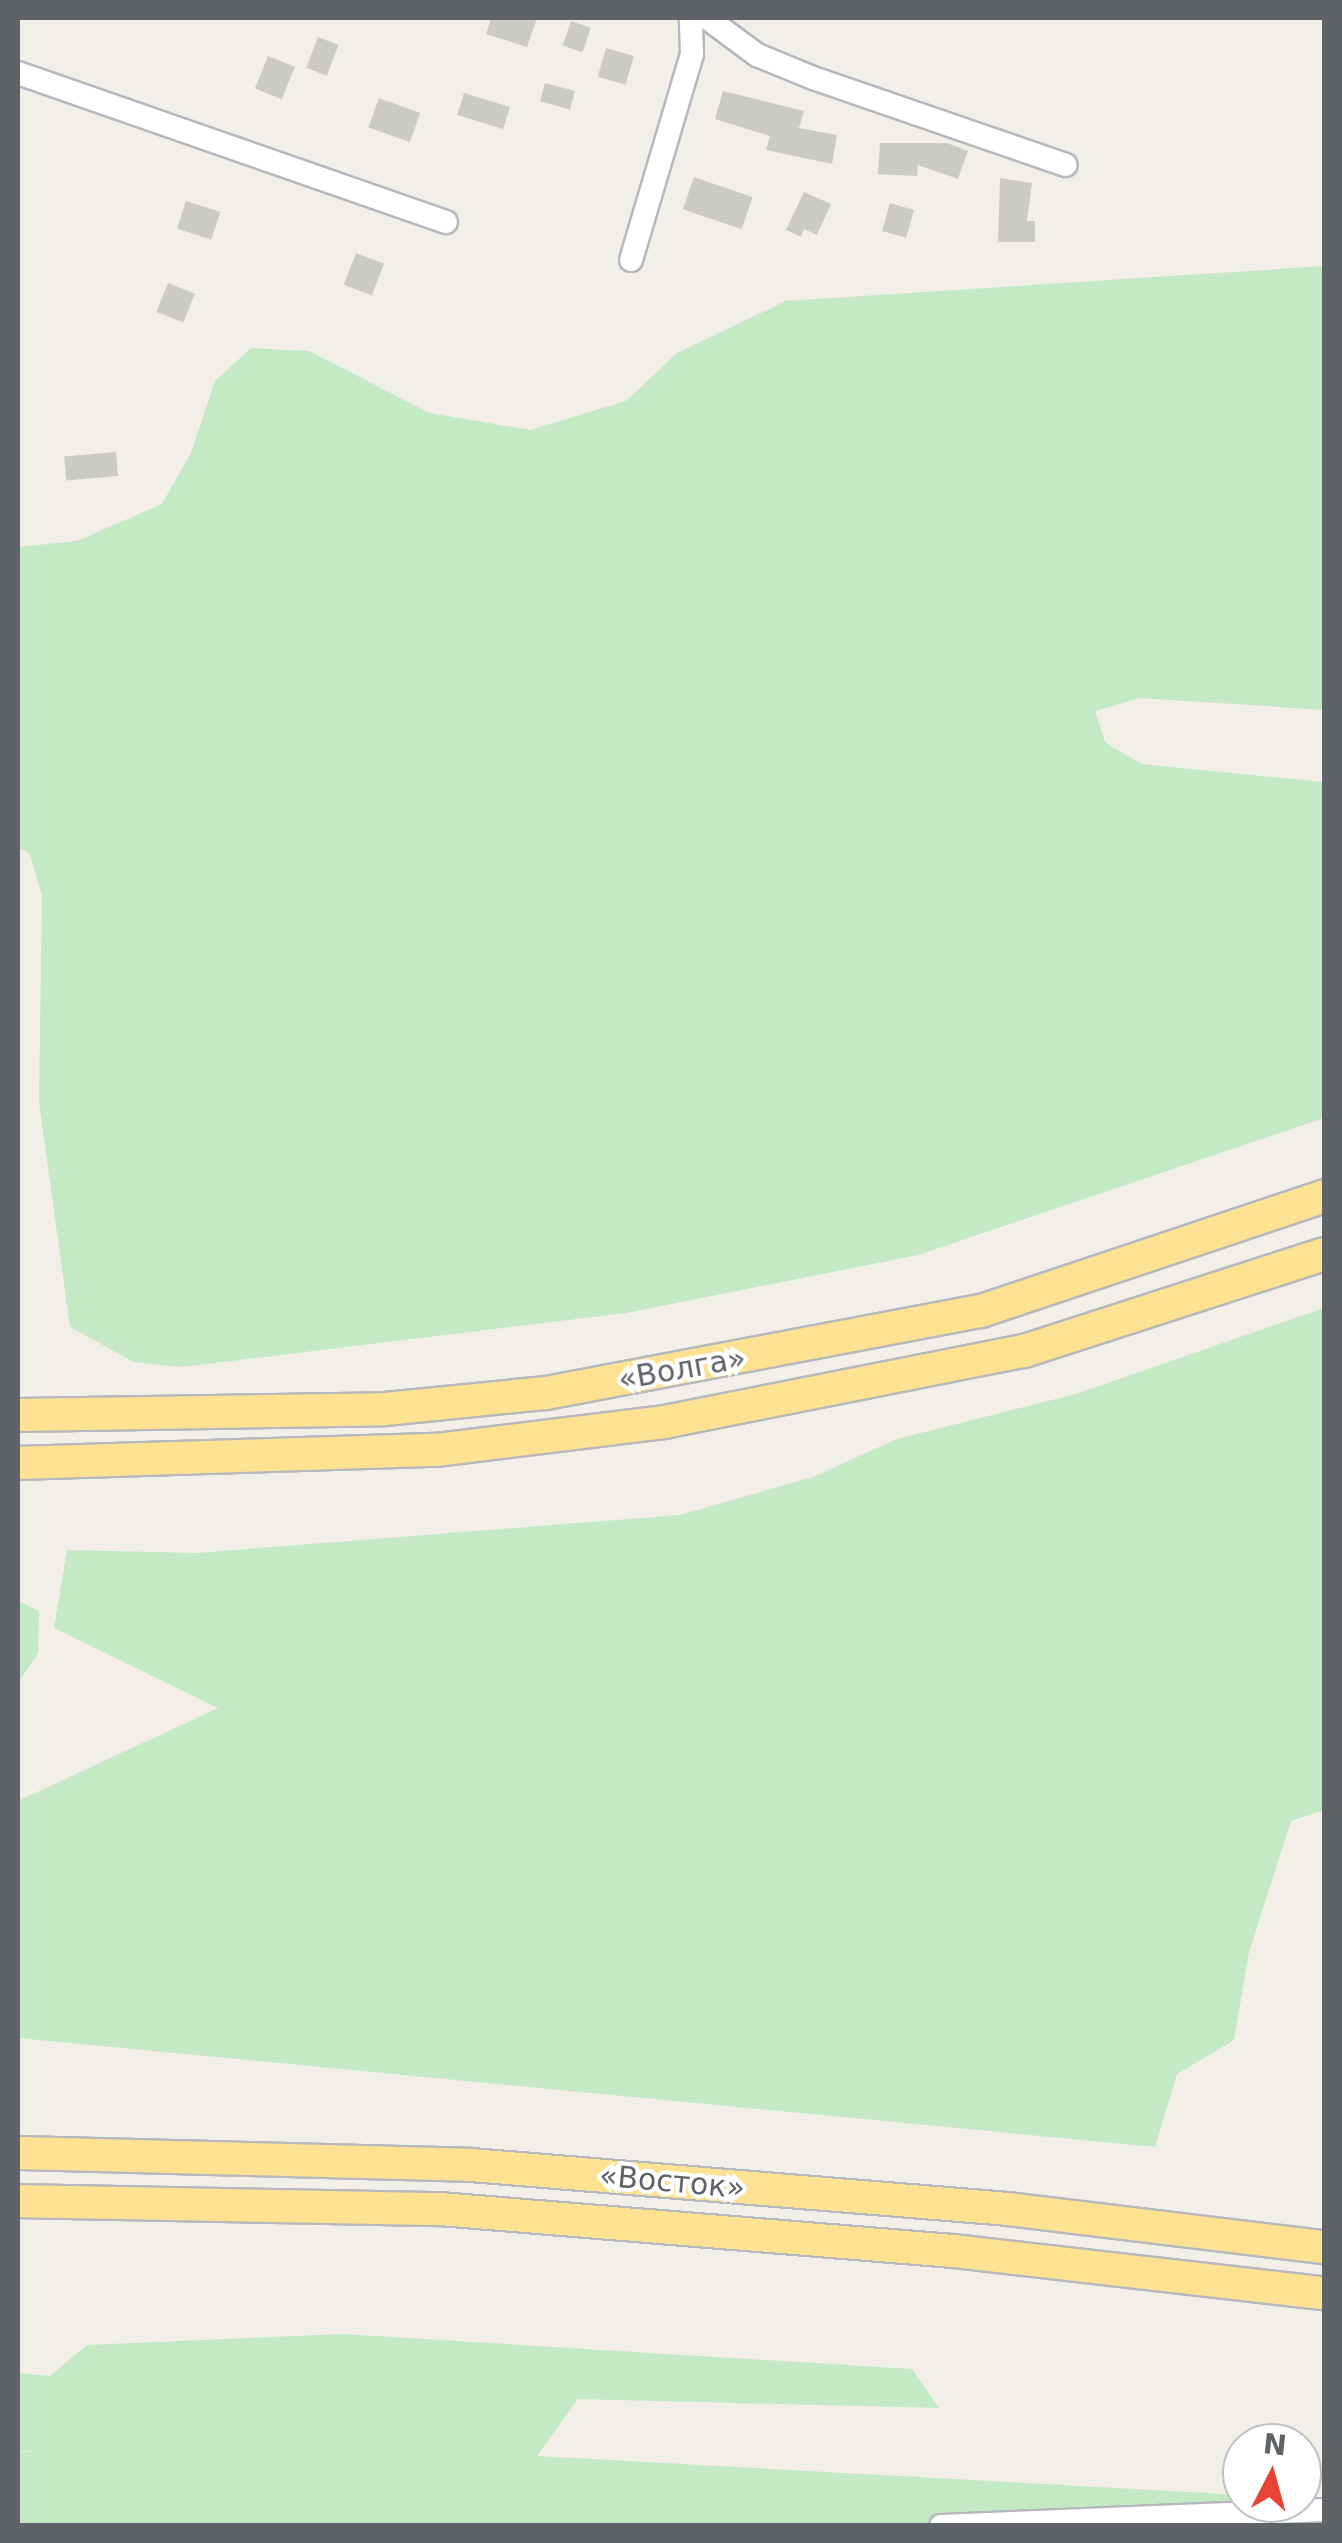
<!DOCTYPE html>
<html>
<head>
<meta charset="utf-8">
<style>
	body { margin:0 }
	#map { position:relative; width:1342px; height:2543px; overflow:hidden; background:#f1efe8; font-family:"DejaVu Sans",sans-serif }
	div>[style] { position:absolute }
	.green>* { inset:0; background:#c5e8c5 }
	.building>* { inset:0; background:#cccac5; transform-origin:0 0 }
	.roads { filter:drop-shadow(2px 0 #b5b8bc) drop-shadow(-2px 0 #b5b8bc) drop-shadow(0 2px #b5b8bc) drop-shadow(0 -2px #b5b8bc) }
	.minor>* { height:22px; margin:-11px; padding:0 11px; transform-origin:11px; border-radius:11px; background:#fff }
	.highway>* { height:32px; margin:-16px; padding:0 16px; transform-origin:16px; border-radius:16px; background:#fde293 }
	span { translate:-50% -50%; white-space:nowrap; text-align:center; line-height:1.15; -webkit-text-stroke:8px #fff; paint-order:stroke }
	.street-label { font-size:30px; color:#5f6368 }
	.frame { position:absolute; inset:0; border:20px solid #5f6368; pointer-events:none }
	.north { position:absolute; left:1222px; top:2423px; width:100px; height:100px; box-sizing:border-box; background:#fff; border:2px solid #bfc1c3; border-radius:50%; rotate:6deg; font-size:28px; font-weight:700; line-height:40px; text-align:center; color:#5f6368 }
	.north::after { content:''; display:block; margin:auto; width:35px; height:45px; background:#ea4335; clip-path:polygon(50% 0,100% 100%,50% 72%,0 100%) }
</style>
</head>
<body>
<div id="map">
	<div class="green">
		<i style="clip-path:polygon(1324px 266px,1324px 710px,1140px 698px,1095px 711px,1105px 742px,1141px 764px,1324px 782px,1324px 1118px,918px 1255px,626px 1313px,181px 1367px,134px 1362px,70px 1327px,39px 1102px,42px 896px,30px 854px,18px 847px,18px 547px,77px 541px,162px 504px,191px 453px,215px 381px,251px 348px,309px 351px,429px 413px,530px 430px,626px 401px,677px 353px,786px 301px)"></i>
		<i style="clip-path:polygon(1324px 1308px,1324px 1810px,1291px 1821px,1249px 1952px,1234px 2040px,1177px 2074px,1155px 2147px,18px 2038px,18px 1801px,218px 1708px,54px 1628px,67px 1550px,197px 1553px,680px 1515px,813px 1477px,897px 1439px,1076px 1394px)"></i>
		<i style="clip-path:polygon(18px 1601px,39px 1611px,38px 1653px,18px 1683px)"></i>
		<i style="clip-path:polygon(343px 2334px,912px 2369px,939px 2408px,578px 2399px,537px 2456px,1242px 2495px,1242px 2503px,1324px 2500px,1324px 2525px,18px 2525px,18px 2452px,40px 2452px,18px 2451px,18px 2373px,50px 2376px,87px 2345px)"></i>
	</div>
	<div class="building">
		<i style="clip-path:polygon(491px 18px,537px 18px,527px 47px,486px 34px)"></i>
		<i style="left:571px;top:21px;width:21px;height:26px;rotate:19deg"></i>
		<i style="left:318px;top:37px;width:22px;height:33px;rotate:21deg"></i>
		<i style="left:606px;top:48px;width:29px;height:30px;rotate:16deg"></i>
		<i style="left:268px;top:56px;width:29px;height:35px;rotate:22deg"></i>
		<i style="left:545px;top:83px;width:31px;height:19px;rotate:15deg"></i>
		<i style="clip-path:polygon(723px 91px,804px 111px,799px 128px,837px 135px,832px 164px,766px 150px,770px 136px,715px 119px)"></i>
		<i style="left:464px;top:93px;width:48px;height:23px;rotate:17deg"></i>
		<i style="left:379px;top:98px;width:44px;height:31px;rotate:20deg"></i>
		<i style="clip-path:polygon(880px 143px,947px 143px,968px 151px,958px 179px,918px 165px,917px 176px,878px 174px)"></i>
		<i style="left:694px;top:177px;width:62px;height:34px;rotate:19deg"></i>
		<i style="clip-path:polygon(1000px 178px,1032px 183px,1027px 221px,1035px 221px,1035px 242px,998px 242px)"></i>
		<i style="clip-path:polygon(804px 192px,831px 204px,817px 235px,804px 229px,801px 237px,786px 230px)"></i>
		<i style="left:186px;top:201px;width:36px;height:29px;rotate:18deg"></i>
		<i style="left:890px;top:203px;width:25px;height:29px;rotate:16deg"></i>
		<i style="left:356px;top:253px;width:30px;height:34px;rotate:21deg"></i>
		<i style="left:168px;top:283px;width:29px;height:31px;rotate:22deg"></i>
		<i style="left:116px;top:452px;width:24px;height:52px;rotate:85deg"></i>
	</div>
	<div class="roads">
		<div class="minor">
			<i style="left:707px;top:18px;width:62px;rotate:36.5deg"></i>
			<i style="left:757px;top:55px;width:61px;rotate:22.3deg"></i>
			<i style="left:813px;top:78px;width:267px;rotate:19deg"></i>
			<i style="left:18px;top:73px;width:453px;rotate:19.2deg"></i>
			<i style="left:631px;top:260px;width:215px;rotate:-73.5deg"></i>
			<i style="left:692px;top:54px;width:36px;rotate:-92deg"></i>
			<i style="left:941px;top:2526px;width:383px;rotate:-2.4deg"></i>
		</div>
		<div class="highway">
			<i style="left:18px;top:1415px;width:367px;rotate:-0.9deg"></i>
			<i style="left:385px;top:1409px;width:162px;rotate:-5.7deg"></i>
			<i style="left:546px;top:1393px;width:443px;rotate:-10.7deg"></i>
			<i style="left:981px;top:1311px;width:362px;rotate:-18.5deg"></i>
			<i style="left:18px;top:1463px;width:419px;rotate:-1.8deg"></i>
			<i style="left:437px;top:1450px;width:229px;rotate:-7deg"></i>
			<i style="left:664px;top:1422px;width:367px;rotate:-11.2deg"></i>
			<i style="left:1024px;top:1351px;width:315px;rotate:-17.9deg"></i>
			<i style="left:18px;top:2153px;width:453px;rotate:1.5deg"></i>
			<i style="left:471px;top:2165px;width:539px;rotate:4.68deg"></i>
			<i style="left:1008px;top:2209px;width:318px;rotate:6.9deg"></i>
			<i style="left:18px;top:2201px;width:422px;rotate:1.1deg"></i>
			<i style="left:440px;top:2209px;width:515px;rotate:4.68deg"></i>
			<i style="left:953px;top:2251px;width:373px;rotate:6.5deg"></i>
		</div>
	</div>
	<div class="street-label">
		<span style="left:682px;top:1369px;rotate:-10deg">«Волга»</span>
		<span style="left:672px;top:2182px;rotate:5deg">«Восток»</span>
	</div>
	<div class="frame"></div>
	<div class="north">N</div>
</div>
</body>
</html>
